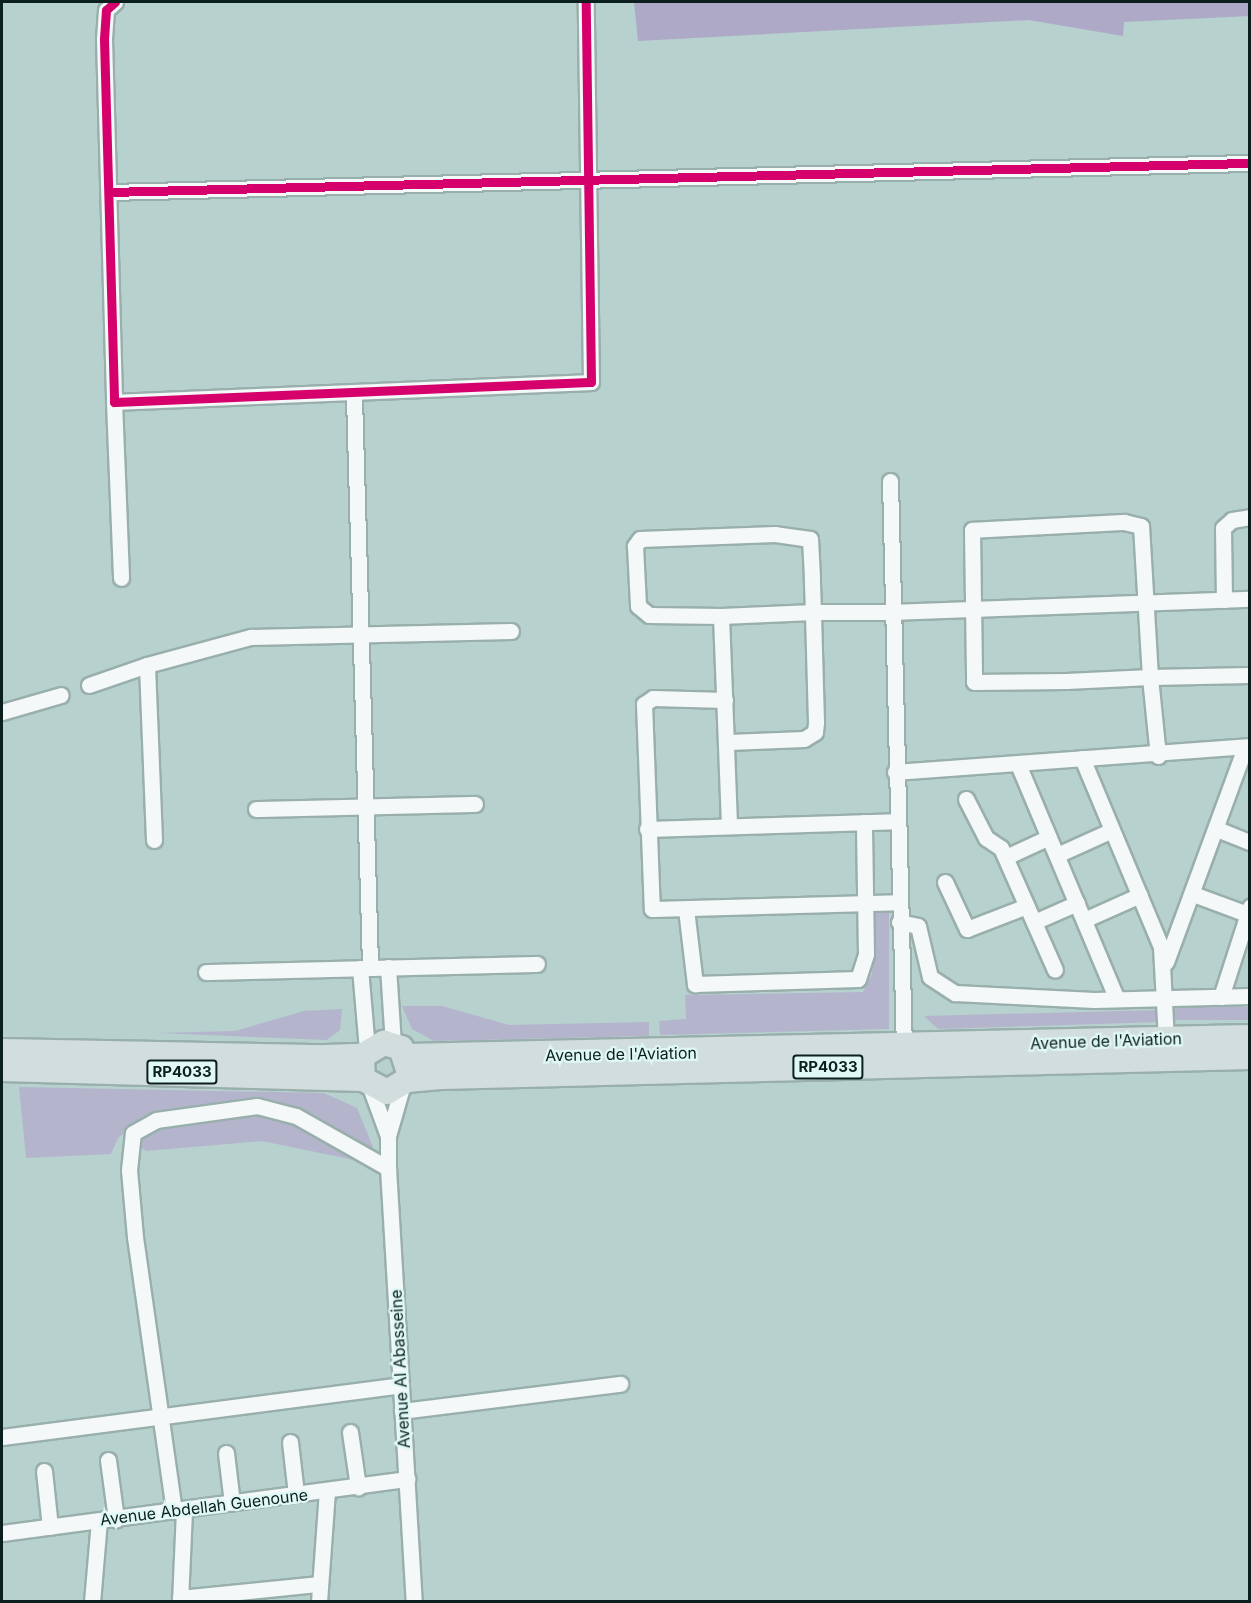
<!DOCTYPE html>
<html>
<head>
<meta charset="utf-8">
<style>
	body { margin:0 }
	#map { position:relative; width:1251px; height:1603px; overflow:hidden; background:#b6d1ce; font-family:Inter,sans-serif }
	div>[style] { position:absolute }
	.green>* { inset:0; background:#b5b4cd; transform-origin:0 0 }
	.forest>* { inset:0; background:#ada9c7 }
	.roads { filter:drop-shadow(2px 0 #99afac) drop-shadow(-2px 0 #99afac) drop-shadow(0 2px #99afac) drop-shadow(0 -2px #99afac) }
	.street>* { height:15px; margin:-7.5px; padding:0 7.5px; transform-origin:7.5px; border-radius:7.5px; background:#f4f8f8 }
	.primary>* { height:24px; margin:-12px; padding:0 12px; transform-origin:12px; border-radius:12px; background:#d2dedd }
	.cycleway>* { height:9px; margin:-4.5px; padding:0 4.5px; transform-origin:4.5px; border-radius:4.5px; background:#d6006c }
	span { translate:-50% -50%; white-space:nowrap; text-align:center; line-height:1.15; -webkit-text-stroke:4.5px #dff8f5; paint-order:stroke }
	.shield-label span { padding:2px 4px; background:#dff8f5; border:2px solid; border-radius:4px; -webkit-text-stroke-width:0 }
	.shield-label { font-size:15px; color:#0b201e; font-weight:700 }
	.street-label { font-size:16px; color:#0b201e }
	.frame { position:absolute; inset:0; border:3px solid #0b201e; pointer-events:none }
</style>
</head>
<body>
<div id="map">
	<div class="green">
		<i style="clip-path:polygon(871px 910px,889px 910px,889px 1029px,660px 1035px,659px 1021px,686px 1019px,685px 995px,863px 992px,872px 974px)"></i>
		<i style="clip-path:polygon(402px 1006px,442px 1006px,509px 1025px,649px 1022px,649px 1036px,434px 1041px,412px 1029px)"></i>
		<i style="left:1249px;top:1007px;width:13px;height:76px;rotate:90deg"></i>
		<i style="clip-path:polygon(342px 1009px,340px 1030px,327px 1040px,159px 1033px,235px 1031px,304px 1011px)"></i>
		<i style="clip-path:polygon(1160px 1010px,1160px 1022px,938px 1029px,924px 1016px)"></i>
		<i style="clip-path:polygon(19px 1087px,324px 1093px,357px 1108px,373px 1147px,370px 1151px,240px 1101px,143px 1116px,118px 1138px,111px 1154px,26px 1158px)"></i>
		<i style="clip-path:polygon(221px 1113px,265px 1113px,303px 1126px,359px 1161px,262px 1141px,146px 1151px,139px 1145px,142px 1137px,159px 1128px)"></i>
	</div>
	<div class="forest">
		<i style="clip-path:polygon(634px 2px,1249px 2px,1250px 16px,1124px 22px,1123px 36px,1029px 20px,638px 41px)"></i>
	</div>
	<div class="roads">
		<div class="street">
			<i style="left:115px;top:2px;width:12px;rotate:138deg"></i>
			<i style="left:106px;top:10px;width:29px;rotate:94deg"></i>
			<i style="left:104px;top:39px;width:363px;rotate:88.4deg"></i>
			<i style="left:114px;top:402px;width:477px;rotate:-2.4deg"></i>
			<i style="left:591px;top:382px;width:380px;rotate:-90.8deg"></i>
			<i style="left:109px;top:192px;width:1141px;rotate:-1.46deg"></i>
			<i style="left:354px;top:396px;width:571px;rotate:88.39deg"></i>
			<i style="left:114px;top:402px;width:176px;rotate:87.7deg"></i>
			<i style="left:890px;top:481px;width:567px;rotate:88.59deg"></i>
			<i style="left:1224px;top:600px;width:72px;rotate:-90.8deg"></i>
			<i style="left:1223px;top:528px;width:12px;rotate:-42deg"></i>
			<i style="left:1232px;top:520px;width:18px;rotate:-9deg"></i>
			<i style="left:721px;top:616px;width:209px;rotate:87.8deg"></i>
			<i style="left:89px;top:685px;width:61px;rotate:-19deg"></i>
			<i style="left:725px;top:700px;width:72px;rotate:-178.4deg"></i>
			<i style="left:653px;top:698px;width:11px;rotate:146deg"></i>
			<i style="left:644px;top:704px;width:205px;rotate:87.8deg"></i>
			<i style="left:652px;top:909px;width:247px;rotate:-1.6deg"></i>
			<i style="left:2px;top:712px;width:61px;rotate:-16.1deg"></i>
			<i style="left:728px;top:742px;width:76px;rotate:-2.3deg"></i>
			<i style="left:804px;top:739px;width:13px;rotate:-32deg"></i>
			<i style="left:815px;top:732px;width:10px;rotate:-84deg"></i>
			<i style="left:816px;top:722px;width:110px;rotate:-91.6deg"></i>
			<i style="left:813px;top:612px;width:35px;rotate:-92deg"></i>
			<i style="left:812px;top:577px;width:38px;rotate:-93deg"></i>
			<i style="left:810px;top:539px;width:35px;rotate:-172deg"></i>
			<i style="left:775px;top:534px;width:135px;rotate:177.9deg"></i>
			<i style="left:640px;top:539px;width:9px;rotate:126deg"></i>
			<i style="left:635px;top:546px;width:60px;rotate:87.1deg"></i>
			<i style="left:638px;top:606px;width:14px;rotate:39deg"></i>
			<i style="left:649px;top:615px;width:72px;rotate:0.8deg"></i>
			<i style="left:721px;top:616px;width:92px;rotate:-2.5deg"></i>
			<i style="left:813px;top:612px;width:78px"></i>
			<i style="left:891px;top:612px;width:359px;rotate:-2.1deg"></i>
			<i style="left:1158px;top:756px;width:79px;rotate:-95.8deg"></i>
			<i style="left:1150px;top:677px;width:151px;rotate:-93.4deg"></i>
			<i style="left:1141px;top:526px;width:17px;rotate:-167deg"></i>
			<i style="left:1124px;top:522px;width:152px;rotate:177deg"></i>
			<i style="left:972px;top:530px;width:152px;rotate:89.2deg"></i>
			<i style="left:974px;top:682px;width:92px;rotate:-0.6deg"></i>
			<i style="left:1066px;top:681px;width:84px;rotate:-2.7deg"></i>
			<i style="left:1150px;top:677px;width:100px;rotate:-1.1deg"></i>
			<i style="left:1082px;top:758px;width:205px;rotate:67.3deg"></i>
			<i style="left:1161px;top:947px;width:92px;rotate:86.9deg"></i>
			<i style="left:1018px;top:764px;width:255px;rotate:67.2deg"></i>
			<i style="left:895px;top:772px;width:356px;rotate:-4.2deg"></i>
			<i style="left:966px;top:799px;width:44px;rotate:62.9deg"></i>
			<i style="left:986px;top:838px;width:18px;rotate:34deg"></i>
			<i style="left:1001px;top:848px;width:133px;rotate:66.1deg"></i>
			<i style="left:256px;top:809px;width:219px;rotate:-1.3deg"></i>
			<i style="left:647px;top:829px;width:249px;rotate:-1.8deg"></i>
			<i style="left:1217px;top:829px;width:35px;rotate:22deg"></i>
			<i style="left:154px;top:840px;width:175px;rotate:-92.3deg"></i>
			<i style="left:147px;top:665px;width:108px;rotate:-15.1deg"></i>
			<i style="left:251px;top:637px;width:260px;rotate:-1.3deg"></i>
			<i style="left:1057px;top:855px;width:60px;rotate:-24.4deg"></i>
			<i style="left:1006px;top:857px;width:47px;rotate:-24.9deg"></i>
			<i style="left:945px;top:882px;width:52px;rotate:64.9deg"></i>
			<i style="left:967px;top:929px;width:64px;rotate:-21deg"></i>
			<i style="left:1193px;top:894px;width:58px;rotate:20.3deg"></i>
			<i style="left:686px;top:909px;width:76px;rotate:83.2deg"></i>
			<i style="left:695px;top:984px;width:163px;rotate:-1.8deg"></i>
			<i style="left:858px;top:979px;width:26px;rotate:-72deg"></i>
			<i style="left:866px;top:954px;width:132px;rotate:-90.9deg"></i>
			<i style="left:1084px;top:920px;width:61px;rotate:-24.1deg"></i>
			<i style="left:899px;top:922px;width:19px;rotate:12deg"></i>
			<i style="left:918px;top:926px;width:52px;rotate:76.8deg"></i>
			<i style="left:930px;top:977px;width:30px;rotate:33deg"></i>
			<i style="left:955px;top:993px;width:139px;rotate:2.9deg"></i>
			<i style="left:1094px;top:1000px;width:156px;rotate:-1.5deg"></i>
			<i style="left:1034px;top:922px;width:47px;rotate:-23.8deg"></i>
			<i style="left:1166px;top:962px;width:229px;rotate:-69.8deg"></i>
			<i style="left:388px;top:967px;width:77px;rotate:86.3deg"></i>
			<i style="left:360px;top:968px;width:82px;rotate:85.1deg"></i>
			<i style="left:206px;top:972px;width:331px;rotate:-1.4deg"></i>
			<i style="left:1221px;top:997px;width:95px;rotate:-72.1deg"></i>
			<i style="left:403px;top:1084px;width:54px;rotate:106.1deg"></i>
			<i style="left:388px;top:1136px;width:32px;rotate:90deg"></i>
			<i style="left:388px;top:1168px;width:435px;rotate:86.6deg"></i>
			<i style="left:370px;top:1087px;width:52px;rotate:69.8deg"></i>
			<i style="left:402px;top:1411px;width:220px;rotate:-7.1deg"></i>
			<i style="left:350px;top:1432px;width:56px;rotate:81.7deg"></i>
			<i style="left:2px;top:1437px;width:402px;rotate:-7.4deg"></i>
			<i style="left:290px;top:1442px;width:52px;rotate:83.4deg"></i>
			<i style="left:226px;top:1453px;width:50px;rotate:83.2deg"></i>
			<i style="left:108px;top:1460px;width:60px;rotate:82.3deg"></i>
			<i style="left:44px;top:1471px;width:56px;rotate:83.9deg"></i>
			<i style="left:174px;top:1511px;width:277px;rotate:-98.1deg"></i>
			<i style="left:135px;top:1237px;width:67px;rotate:-95.1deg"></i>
			<i style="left:129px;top:1170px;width:37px;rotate:-84deg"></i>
			<i style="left:133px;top:1133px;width:26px;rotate:-29deg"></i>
			<i style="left:156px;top:1120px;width:102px;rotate:-7.9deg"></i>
			<i style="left:257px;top:1106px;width:40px;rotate:14.4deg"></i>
			<i style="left:296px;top:1116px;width:106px;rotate:29.5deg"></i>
			<i style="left:2px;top:1533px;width:409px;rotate:-7.6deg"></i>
			<i style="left:180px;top:1598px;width:140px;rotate:-5.8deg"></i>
			<i style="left:92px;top:1602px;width:81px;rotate:-85.1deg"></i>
			<i style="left:180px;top:1602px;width:93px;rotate:-87.5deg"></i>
			<i style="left:319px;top:1602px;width:111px;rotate:-85.9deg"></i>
		</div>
		<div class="primary">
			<i style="left:2px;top:1051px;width:324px;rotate:1.1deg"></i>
			<i style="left:326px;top:1057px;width:36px;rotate:-2deg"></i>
			<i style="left:362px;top:1056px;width:26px;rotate:-31deg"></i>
			<i style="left:384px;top:1043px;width:18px;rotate:16deg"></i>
			<i style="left:401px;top:1048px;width:25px;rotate:72deg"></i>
			<i style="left:362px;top:1056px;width:23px;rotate:88deg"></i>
			<i style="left:363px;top:1079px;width:27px;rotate:28deg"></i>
			<i style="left:387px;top:1092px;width:23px;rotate:-31deg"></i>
			<i style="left:407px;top:1080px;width:34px;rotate:-5deg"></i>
			<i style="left:441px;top:1077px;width:809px;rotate:-1.42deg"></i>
			<i style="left:407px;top:1056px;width:843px;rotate:-1.29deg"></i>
			<i style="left:2px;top:1069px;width:361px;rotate:1.6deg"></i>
		</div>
	</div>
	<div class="cycleway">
		<i style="left:115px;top:2px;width:12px;rotate:138deg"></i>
		<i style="left:106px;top:10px;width:29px;rotate:94deg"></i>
		<i style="left:104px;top:39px;width:363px;rotate:88.4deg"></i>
		<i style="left:114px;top:402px;width:477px;rotate:-2.4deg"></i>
		<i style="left:591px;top:382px;width:380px;rotate:-90.8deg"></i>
		<i style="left:109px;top:192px;width:1141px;rotate:-1.46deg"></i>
	</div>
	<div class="shield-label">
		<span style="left:828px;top:1067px">RP4033</span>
		<span style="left:182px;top:1072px">RP4033</span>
	</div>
	<div class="street-label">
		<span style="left:1106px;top:1041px;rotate:-2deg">Avenue de l'Aviation</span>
		<span style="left:621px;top:1054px;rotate:-1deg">Avenue de l'Aviation</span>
		<span style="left:400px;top:1369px;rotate:-93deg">Avenue Al Abasseine</span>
		<span style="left:204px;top:1507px;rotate:-7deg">Avenue Abdellah Guenoune</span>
	</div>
	<div class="frame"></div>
</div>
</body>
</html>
